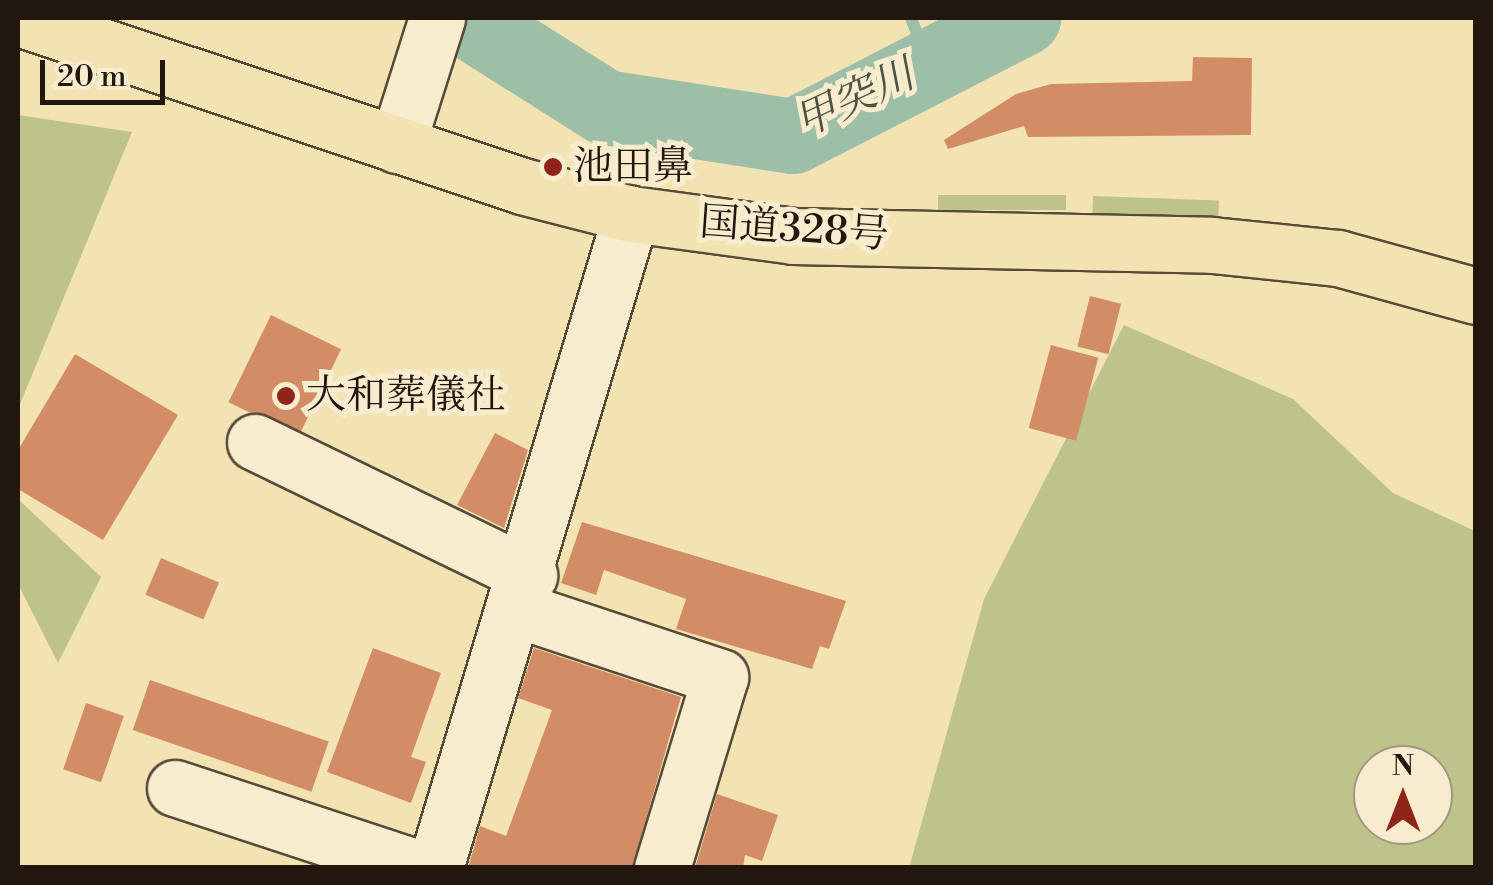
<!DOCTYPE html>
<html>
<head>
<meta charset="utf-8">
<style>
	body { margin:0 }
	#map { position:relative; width:1493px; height:885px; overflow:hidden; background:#f3e3b3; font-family:"Libre Bodoni","Noto Serif JP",serif }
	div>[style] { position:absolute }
	.green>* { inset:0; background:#bdc38b; transform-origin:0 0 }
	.stream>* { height:12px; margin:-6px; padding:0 6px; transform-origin:6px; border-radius:6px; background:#9dbfa8 }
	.river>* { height:75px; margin:-37.5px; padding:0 37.5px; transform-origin:37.5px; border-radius:37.5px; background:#9dbfa8 }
	.building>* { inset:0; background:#d38d66; transform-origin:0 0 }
	.roads { filter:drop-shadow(2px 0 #564a38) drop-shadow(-2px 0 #564a38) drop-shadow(0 2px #564a38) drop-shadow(0 -2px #564a38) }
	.minor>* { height:55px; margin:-27.5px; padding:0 27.5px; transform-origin:27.5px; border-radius:27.5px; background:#f7edce }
	.highway>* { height:55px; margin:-27.5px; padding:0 27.5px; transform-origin:27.5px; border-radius:27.5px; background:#f3e3b3 }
	.dots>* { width:28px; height:28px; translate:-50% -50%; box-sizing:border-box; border:5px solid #f7edce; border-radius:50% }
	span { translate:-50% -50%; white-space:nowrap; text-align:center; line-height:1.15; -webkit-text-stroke:10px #f7edce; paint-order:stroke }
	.poi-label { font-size:40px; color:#22170f }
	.left { translate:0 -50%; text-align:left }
	.street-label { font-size:40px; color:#22170f }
	.water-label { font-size:42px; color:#4d5245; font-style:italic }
	.frame { position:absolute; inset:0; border:20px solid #22170f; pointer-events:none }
	.north { position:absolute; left:1353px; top:745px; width:100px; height:100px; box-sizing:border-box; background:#f7edce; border:2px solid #a29782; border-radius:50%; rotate:0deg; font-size:28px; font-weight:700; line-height:40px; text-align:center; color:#22170f }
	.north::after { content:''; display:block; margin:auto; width:35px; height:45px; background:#8f2418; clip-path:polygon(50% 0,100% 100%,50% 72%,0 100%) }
	.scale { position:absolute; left:40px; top:60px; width:125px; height:45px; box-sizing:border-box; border:5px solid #22170f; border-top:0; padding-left:12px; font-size:30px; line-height:35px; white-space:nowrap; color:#22170f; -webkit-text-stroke:8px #f7edce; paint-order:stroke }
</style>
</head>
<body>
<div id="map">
	<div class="green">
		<i style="clip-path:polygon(18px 115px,132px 132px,18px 409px)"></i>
		<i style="left:938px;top:195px;width:128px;height:15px"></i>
		<i style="left:1093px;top:196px;width:126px;height:18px;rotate:2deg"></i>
		<i style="clip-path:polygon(evenodd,1124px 325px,1293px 399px,1393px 493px,1475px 531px,1475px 867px,909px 868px,984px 599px,1124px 325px,1373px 765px,1433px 765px,1433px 825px,1373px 825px,1373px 765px)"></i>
		<i style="clip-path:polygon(18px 499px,101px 577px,58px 663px,18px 584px)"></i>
	</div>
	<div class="stream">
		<i style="left:911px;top:18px;width:51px;rotate:69.4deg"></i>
	</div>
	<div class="river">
		<i style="left:464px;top:18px;width:167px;rotate:32.3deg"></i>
		<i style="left:605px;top:107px;width:190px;rotate:8.8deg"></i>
		<i style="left:793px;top:136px;width:259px;rotate:-27.2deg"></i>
	</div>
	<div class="building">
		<i style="clip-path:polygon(1193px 57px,1252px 58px,1251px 135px,1028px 137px,1024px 126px,948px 149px,944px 140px,1016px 94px,1051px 84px,1192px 81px)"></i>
		<i style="left:1090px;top:296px;width:32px;height:52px;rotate:14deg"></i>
		<i style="left:271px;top:315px;width:78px;height:97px;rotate:26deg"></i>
		<i style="left:1051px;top:345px;width:49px;height:86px;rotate:15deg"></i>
		<i style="clip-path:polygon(75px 354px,178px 415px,103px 540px,18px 489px,18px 450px)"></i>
		<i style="clip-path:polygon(495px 433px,528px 450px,504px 528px,457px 505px)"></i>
		<i style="clip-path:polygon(582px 522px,846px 601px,829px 649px,820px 646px,812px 669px,676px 629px,686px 599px,604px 570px,596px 595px,561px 583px)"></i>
		<i style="left:161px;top:558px;width:63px;height:40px;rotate:23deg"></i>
		<i style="clip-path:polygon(373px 648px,441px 673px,411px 757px,426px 762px,411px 803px,327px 772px)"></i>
		<i style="clip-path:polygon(534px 648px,681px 697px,632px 868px,468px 868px,480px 826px,506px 836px,552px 710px,518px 698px)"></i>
		<i style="left:150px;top:680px;width:189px;height:53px;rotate:19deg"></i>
		<i style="left:86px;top:703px;width:40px;height:70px;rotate:19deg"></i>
		<i style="clip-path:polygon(717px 794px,778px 815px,762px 861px,745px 855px,743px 868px,695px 868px)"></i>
	</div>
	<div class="roads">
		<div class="minor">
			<i style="left:397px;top:145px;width:133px;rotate:-72.5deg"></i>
			<i style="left:255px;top:442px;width:305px;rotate:25.9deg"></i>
			<i style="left:519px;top:610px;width:212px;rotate:18.4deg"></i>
			<i style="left:720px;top:677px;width:200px;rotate:106.9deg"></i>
			<i style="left:175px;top:788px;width:256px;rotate:18.2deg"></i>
			<i style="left:435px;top:868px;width:683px;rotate:-73.32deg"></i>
		</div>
		<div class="highway">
			<i style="left:18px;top:18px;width:531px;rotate:18.43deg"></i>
			<i style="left:522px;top:186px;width:113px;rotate:14.4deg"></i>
			<i style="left:631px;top:214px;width:163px;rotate:7.7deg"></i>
			<i style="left:793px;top:236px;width:419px;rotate:1.2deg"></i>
			<i style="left:1212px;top:245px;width:127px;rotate:5.9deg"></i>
			<i style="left:1338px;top:258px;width:143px;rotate:15.4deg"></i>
		</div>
	</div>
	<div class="dots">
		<i style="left:553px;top:167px;background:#8f2418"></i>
		<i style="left:286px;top:396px;background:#8f2418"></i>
	</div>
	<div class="poi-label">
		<span class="left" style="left:573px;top:167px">池田鼻</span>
		<span class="left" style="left:306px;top:396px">大和葬儀社</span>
	</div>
	<div class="street-label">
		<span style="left:794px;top:229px;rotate:4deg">国道328号</span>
	</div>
	<div class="water-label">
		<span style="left:855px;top:100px;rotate:-25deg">甲突川</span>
	</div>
	<div class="frame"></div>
	<div class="north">N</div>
	<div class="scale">20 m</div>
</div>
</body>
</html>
